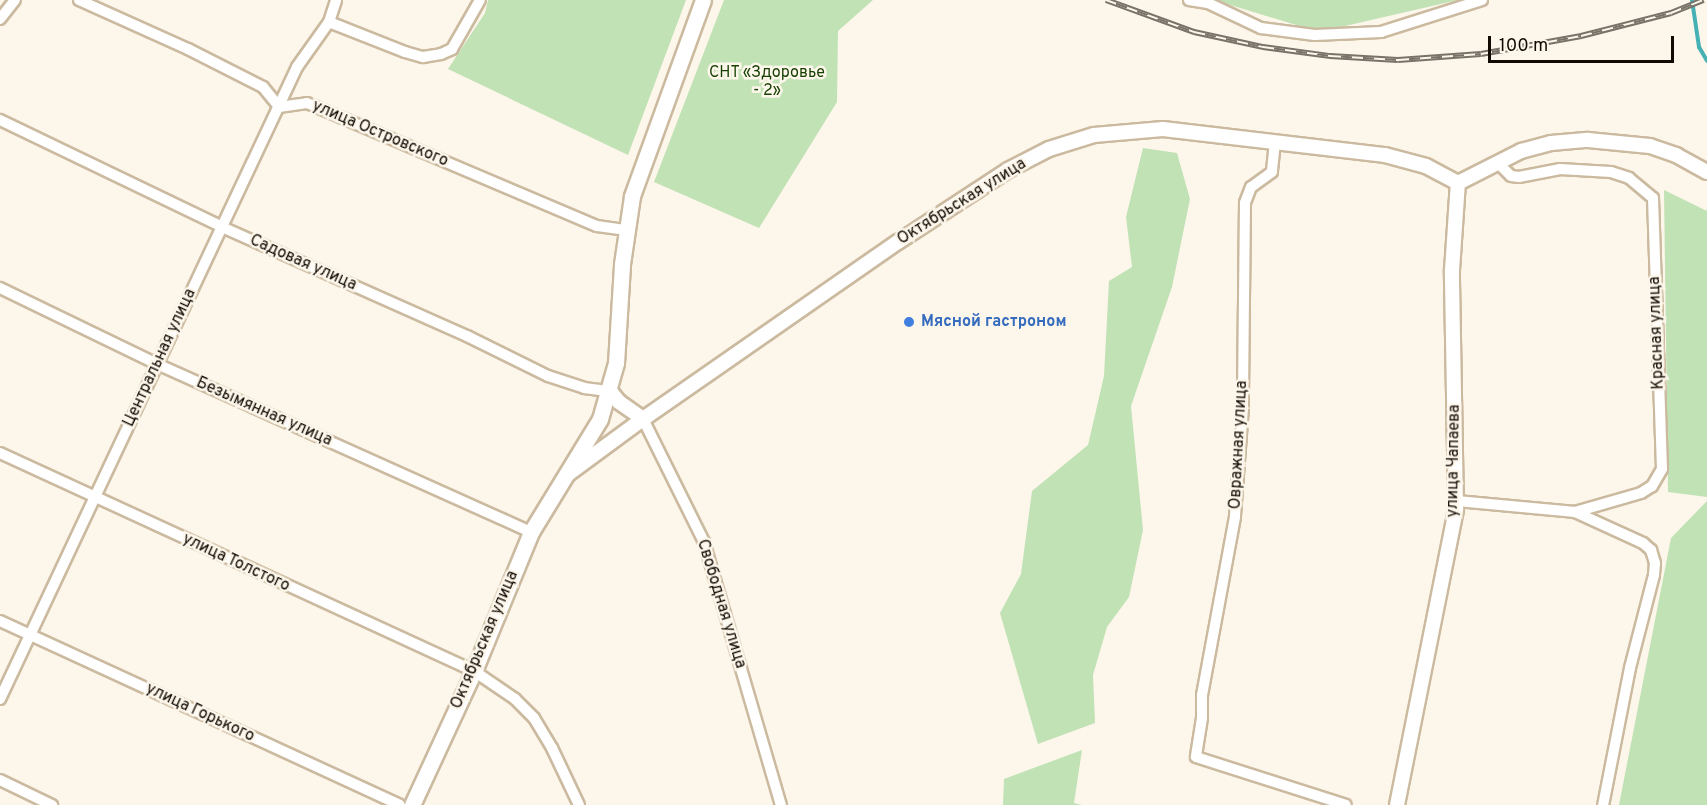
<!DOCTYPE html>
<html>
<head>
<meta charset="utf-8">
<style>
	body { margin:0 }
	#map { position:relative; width:1707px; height:805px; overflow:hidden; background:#fdf6eb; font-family:Overpass,sans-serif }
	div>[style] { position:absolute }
	.green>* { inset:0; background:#c1e2b5 }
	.stream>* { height:4px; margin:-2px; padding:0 2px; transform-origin:2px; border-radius:2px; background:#46b1b5 }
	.roads { filter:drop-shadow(2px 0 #cbba9f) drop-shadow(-2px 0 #cbba9f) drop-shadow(0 2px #cbba9f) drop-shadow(0 -2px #cbba9f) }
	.minor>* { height:10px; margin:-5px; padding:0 5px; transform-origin:5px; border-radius:5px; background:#fff }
	.tertiary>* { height:14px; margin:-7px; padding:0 7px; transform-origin:7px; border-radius:7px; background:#fff }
	.secondary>* { height:15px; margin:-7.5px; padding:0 7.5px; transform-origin:7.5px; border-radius:7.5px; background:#fff }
	.rail>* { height:6px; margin-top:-3px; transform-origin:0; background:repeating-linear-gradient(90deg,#fdf6eb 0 11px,#797269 0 22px); box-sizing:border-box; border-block:2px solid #797269 }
	.dots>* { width:16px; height:16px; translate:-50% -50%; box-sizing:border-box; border:3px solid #fdf6eb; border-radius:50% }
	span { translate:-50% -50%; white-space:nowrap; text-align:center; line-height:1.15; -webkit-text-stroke:5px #fdf6eb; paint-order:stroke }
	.park-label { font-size:16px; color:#153f00 }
	.street-label { font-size:16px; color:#100a03 }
	.shop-label { font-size:16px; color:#366cbe; font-weight:700 }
	.left { translate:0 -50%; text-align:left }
	.scale { position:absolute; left:1488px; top:36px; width:186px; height:27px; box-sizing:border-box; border:3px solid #100a03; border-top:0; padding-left:8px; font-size:18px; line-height:21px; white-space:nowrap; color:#100a03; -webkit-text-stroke:4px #fdf6eb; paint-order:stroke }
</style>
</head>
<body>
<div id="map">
	<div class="green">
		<i style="clip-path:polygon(488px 0,686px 0,628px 155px,448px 69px,485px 13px)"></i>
		<i style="clip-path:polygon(724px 0,873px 0,838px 31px,837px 102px,759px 228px,654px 182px)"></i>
		<i style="clip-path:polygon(1214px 0,1458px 0,1319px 32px)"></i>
		<i style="clip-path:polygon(1143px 148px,1177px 153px,1190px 199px,1172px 287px,1131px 406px,1143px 530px,1129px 597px,1107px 627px,1093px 675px,1095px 723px,1038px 744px,1000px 613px,1021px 574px,1032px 491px,1088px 445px,1104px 376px,1109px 281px,1132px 267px,1126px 217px)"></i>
		<i style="clip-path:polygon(1664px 190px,1707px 211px,1707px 497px,1668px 492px)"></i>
		<i style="clip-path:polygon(1707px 501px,1707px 805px,1619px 805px,1671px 538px)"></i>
		<i style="clip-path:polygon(1082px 750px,1074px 803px,1082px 805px,1003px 805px,1004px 779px)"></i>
	</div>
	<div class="stream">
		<i style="left:1692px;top:0;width:48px;rotate:81.5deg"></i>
		<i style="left:1699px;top:47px;width:16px;rotate:60deg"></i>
	</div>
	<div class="roads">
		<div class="minor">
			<i style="left:79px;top:0;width:120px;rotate:24.2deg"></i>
			<i style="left:188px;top:49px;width:84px;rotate:26.9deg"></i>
			<i style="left:263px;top:87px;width:26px;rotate:51deg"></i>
			<i style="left:279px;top:107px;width:28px;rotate:-8deg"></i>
			<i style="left:307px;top:103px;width:315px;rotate:23deg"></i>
			<i style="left:597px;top:226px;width:28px;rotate:8deg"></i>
			<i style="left:1189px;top:0;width:19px;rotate:9deg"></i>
			<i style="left:1208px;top:3px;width:59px;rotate:25.3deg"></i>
			<i style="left:1261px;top:28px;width:54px;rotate:7.4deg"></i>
			<i style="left:1315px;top:35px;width:66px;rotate:-2.6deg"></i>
			<i style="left:1381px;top:32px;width:106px;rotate:-17.6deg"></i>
			<i style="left:0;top:19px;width:24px;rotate:-52deg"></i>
			<i style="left:329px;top:22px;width:82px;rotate:21.5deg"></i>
			<i style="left:405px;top:52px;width:19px;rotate:16deg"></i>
			<i style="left:423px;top:57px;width:18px;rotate:-9deg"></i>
			<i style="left:441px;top:54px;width:12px;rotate:-24deg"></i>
			<i style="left:452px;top:49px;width:56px;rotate:-60.3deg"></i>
			<i style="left:0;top:120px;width:246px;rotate:25.7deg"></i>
			<i style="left:222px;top:227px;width:268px;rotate:24deg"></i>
			<i style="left:467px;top:336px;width:90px;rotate:26.3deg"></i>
			<i style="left:548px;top:376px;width:38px;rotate:18deg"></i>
			<i style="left:584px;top:388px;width:26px;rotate:7deg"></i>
			<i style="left:1275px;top:142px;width:30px;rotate:96deg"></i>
			<i style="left:1272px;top:172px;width:26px;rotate:144deg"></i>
			<i style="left:1251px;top:187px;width:17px;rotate:111deg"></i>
			<i style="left:1245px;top:203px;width:204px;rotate:90.6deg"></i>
			<i style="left:1243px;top:407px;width:110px;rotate:94.2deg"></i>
			<i style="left:1235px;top:517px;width:181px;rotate:100.5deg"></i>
			<i style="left:1202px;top:695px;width:23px;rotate:90deg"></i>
			<i style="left:1202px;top:718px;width:39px;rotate:99deg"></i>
			<i style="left:1196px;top:757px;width:157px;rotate:17.7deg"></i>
			<i style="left:1498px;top:163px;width:18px;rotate:45deg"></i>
			<i style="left:1511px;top:176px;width:8px;rotate:7deg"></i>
			<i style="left:1519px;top:177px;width:42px;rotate:-11deg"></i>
			<i style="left:1560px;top:169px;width:51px;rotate:3.4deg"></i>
			<i style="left:1611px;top:172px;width:19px;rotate:18deg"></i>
			<i style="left:1629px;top:178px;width:31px;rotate:40deg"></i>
			<i style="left:1653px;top:198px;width:271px;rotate:88.1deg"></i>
			<i style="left:1662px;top:469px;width:20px;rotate:120deg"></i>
			<i style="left:1652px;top:486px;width:13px;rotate:148deg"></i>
			<i style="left:1641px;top:493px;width:69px;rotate:163.9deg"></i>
			<i style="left:0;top:288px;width:174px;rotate:25.8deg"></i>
			<i style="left:157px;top:364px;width:410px;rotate:24.2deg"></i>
			<i style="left:643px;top:419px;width:137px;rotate:63.6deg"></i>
			<i style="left:704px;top:542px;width:274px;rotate:73.7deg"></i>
			<i style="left:0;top:453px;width:522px;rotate:24.7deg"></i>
			<i style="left:474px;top:671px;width:50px;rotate:34.3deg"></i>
			<i style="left:515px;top:699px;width:27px;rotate:45deg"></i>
			<i style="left:534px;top:718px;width:35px;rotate:59deg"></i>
			<i style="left:552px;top:748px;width:63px;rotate:64.7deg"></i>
			<i style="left:1457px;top:501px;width:119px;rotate:5.3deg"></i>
			<i style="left:1575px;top:512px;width:75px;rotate:24.5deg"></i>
			<i style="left:1643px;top:543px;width:11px;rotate:41deg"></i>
			<i style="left:1651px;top:550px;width:14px;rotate:73deg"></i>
			<i style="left:1655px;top:563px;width:12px;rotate:95deg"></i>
			<i style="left:1654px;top:575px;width:96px;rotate:104.5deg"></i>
			<i style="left:1630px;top:668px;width:140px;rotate:101.1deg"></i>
			<i style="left:0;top:621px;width:440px;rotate:24.7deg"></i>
			<i style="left:0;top:699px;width:698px;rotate:-64.83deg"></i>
			<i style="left:297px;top:67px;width:55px;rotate:-54.6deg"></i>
			<i style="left:329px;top:22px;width:23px;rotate:-72deg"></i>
			<i style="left:0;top:780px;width:58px;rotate:25.7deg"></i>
		</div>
		<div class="tertiary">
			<i style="left:1458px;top:183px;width:71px;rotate:-26.9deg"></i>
			<i style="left:1521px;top:151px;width:31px;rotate:-15deg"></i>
			<i style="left:1551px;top:143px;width:37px;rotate:-5deg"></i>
			<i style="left:1588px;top:140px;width:62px;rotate:5.5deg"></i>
			<i style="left:1650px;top:146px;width:28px;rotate:19deg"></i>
			<i style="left:1676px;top:155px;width:35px;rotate:29deg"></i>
			<i style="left:610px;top:391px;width:14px;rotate:51deg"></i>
			<i style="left:619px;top:402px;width:29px;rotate:35deg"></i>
			<i style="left:568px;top:474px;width:93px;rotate:-36.3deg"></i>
			<i style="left:643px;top:419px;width:310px;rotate:-34.8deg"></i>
			<i style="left:898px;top:242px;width:131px;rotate:-33.2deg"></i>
			<i style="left:1008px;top:170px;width:46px;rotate:-27.1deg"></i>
			<i style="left:1049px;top:149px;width:47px;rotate:-17.3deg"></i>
			<i style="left:1094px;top:135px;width:69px;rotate:-5deg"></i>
			<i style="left:1163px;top:129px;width:224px;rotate:6.7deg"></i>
			<i style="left:1385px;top:155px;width:42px;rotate:15deg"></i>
			<i style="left:1426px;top:166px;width:36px;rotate:28deg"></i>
			<i style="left:1397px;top:805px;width:301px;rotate:-78.7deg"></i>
			<i style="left:1456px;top:510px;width:240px;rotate:-91deg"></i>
			<i style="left:1452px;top:270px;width:87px;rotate:-86.1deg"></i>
		</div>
		<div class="secondary">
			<i style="left:412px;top:805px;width:148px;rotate:-65.2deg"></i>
			<i style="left:474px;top:671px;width:150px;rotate:-67.7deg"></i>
			<i style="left:531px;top:532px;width:132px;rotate:-58.6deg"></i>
			<i style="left:600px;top:419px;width:58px;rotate:-74.1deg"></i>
			<i style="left:616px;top:363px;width:99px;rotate:-86.5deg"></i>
			<i style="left:622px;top:264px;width:69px;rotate:-81.6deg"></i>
			<i style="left:632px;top:196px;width:208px;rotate:-70.1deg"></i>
		</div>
	</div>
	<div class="rail">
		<i style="left:1106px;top:0;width:94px;rotate:20deg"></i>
		<i style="left:1194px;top:32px;width:71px;rotate:12.3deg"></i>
		<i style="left:1263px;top:47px;width:68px;rotate:7.7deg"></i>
		<i style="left:1330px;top:56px;width:68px;rotate:3.4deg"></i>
		<i style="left:1398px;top:60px;width:83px;rotate:-4.1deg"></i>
		<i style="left:1481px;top:54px;width:102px;rotate:-10.2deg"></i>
		<i style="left:1581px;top:36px;width:93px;rotate:-14.3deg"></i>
		<i style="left:1671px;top:13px;width:35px;rotate:-22deg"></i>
	</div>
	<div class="dots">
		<i style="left:909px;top:322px;background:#3f7fe0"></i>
	</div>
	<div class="park-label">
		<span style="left:767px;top:82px">СНТ «Здоровье<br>- 2»</span>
	</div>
	<div class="street-label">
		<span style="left:380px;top:134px;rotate:23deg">улица Островского</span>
		<span style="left:962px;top:202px;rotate:-32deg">Октябрьская улица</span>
		<span style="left:303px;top:263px;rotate:24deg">Садовая улица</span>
		<span style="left:1657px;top:333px;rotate:-92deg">Красная улица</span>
		<span style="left:160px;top:358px;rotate:-65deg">Центральная улица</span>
		<span style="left:264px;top:412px;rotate:24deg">Безымянная улица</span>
		<span style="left:1239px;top:445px;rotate:-87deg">Овражная улица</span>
		<span style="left:1454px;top:461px;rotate:-89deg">улица Чапаева</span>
		<span style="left:236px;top:563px;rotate:25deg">улица Толстого</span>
		<span style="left:721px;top:604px;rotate:73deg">Свободная улица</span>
		<span style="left:485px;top:640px;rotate:-67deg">Октябрьская улица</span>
		<span style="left:200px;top:713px;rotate:25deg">улица Горького</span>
	</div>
	<div class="shop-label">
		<span class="left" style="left:921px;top:322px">Мясной гастроном</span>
	</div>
	<div class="scale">100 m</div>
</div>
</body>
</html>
